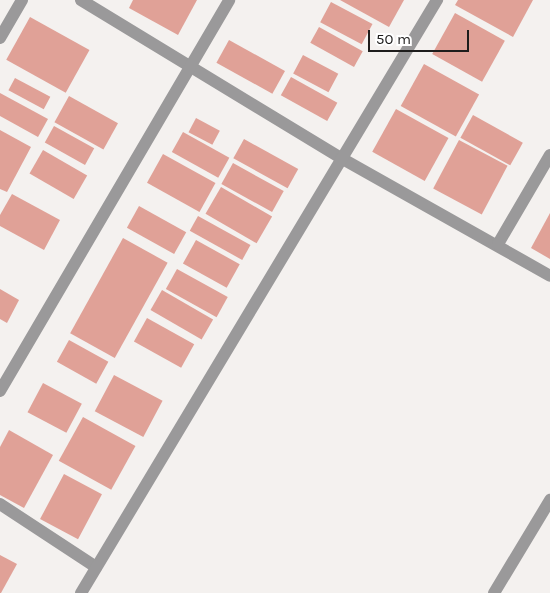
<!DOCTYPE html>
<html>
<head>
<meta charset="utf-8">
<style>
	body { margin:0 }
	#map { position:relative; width:550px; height:593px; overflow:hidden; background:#f4f1ef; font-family:Karla,sans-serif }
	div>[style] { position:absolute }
	.building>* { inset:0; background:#e0a197; transform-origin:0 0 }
	.minor>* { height:12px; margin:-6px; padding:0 6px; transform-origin:6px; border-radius:6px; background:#9a999a }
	span { translate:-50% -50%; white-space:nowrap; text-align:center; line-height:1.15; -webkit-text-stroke:4px #fff; paint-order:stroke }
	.scale { position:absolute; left:368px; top:30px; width:101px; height:22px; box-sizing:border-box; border:2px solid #1e1d1c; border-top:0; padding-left:6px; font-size:15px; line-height:18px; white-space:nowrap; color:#1e1d1c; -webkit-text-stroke:4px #fff; paint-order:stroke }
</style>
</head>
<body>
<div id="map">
	<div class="building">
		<i style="clip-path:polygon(133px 0,197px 0,178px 35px,129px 8px)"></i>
		<i style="clip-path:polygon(340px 0,404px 0,389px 27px)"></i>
		<i style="clip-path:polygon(458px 0,533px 0,513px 37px,455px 5px)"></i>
		<i style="left:331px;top:2px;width:47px;height:23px;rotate:28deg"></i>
		<i style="left:455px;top:13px;width:57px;height:47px;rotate:29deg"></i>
		<i style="left:30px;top:17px;width:68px;height:49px;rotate:29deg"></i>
		<i style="left:319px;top:27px;width:50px;height:18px;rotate:29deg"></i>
		<i style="left:229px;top:40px;width:64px;height:26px;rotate:29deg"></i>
		<i style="left:303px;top:55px;width:40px;height:21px;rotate:28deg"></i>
		<i style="left:424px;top:64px;width:63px;height:48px;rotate:29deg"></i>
		<i style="left:291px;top:77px;width:53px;height:21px;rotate:29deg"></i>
		<i style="left:15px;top:78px;width:40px;height:14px;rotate:28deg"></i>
		<i style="clip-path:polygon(0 93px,48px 119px,38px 137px,0 116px)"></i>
		<i style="left:69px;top:96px;width:56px;height:30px;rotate:29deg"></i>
		<i style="left:396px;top:109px;width:60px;height:49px;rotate:29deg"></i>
		<i style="left:473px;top:115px;width:57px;height:26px;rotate:29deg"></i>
		<i style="left:196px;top:118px;width:27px;height:16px;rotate:28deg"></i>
		<i style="left:54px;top:126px;width:46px;height:19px;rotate:29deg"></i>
		<i style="clip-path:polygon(0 130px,31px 147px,7px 192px,0 189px)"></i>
		<i style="left:183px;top:132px;width:53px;height:23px;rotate:29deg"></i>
		<i style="left:244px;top:139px;width:62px;height:22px;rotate:29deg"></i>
		<i style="left:459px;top:140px;width:55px;height:55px;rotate:28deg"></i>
		<i style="left:43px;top:150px;width:51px;height:27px;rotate:30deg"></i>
		<i style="left:163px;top:154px;width:60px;height:33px;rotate:29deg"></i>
		<i style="left:233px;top:163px;width:58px;height:24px;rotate:29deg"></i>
		<i style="left:221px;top:187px;width:59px;height:31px;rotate:30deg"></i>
		<i style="clip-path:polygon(12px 194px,60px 220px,44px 250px,0 226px,0 215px)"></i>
		<i style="left:139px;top:206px;width:54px;height:25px;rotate:29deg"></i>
		<i style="clip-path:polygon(550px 213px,550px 259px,531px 248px)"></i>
		<i style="left:198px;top:216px;width:60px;height:17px;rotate:29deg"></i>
		<i style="left:123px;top:238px;width:51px;height:109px;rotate:29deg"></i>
		<i style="left:196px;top:240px;width:50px;height:27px;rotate:29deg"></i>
		<i style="left:177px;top:269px;width:58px;height:23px;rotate:29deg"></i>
		<i style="clip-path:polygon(0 289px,19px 300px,7px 323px,0 319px)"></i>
		<i style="left:162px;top:290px;width:59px;height:23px;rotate:30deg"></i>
		<i style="left:147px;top:318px;width:54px;height:27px;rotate:29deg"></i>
		<i style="left:69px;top:340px;width:45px;height:25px;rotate:29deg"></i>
		<i style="left:114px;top:375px;width:55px;height:41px;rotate:28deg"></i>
		<i style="left:43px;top:383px;width:44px;height:33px;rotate:28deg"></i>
		<i style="left:83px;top:417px;width:60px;height:50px;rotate:29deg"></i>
		<i style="clip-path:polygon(9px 430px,53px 455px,24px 508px,0 495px,0 447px)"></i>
		<i style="left:64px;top:474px;width:43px;height:51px;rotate:28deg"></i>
		<i style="clip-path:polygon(0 555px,17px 564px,1px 593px,0 593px)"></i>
	</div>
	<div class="minor">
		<i style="left:81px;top:0;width:304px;rotate:31.3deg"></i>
		<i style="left:341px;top:158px;width:240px;rotate:29.4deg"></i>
		<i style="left:0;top:38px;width:44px;rotate:-59.9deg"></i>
		<i style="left:498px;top:244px;width:103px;rotate:-59.7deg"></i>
		<i style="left:0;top:391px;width:453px;rotate:-59.6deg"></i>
		<i style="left:0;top:504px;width:115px;rotate:33.3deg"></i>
		<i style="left:81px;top:593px;width:692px;rotate:-59.02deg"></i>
		<i style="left:494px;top:593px;width:109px;rotate:-58.9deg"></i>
	</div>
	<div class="scale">50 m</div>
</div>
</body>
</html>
